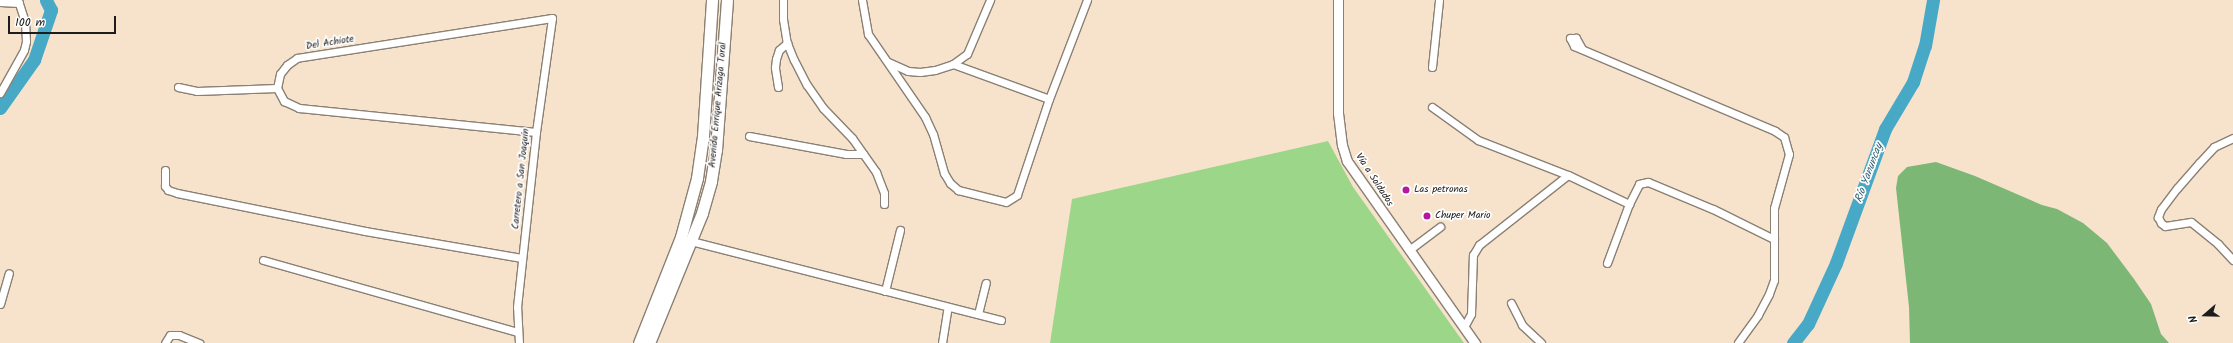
<!DOCTYPE html>
<html>
<head>
<meta charset="utf-8">
<style>
	body { margin:0 }
	#map { position:relative; width:2233px; height:343px; overflow:hidden; background:#f7e3cc; font-family:Kalam,sans-serif }
	div>[style] { position:absolute }
	.green>* { inset:0; background:#9cd689 }
	.forest>* { inset:0; background:#7db775 }
	.river>* { height:13px; margin:-6.5px; padding:0 6.5px; transform-origin:6.5px; border-radius:6.5px; background:#48a9c7 }
	.roads { filter:drop-shadow(1px 0 #8a8074) drop-shadow(-1px 0 #8a8074) drop-shadow(0 1px #8a8074) drop-shadow(0 -1px #8a8074) }
	.minor>* { height:7px; margin:-3.5px; padding:0 3.5px; transform-origin:3.5px; border-radius:3.5px; background:#fff }
	.tertiary>* { height:9px; margin:-4.5px; padding:0 4.5px; transform-origin:4.5px; border-radius:4.5px; background:#fff }
	.primary>* { height:11px; margin:-5.5px; padding:0 5.5px; transform-origin:5.5px; border-radius:5.5px; background:#fff }
	.dots>* { width:11px; height:11px; translate:-50% -50%; box-sizing:border-box; border:2px solid #fff; border-radius:50% }
	span { translate:-50% -50%; white-space:nowrap; text-align:center; line-height:1.15; -webkit-text-stroke:3.5px #fff; paint-order:stroke }
	.street-label { font-size:10px; color:#1c1c1c }
	.poi-label { font-size:10px; color:#1c1c1c }
	.left { translate:0 -50%; text-align:left }
	.water-label { font-size:11px; color:#326272; font-style:italic }
	.north { position:absolute; left:2185px; top:295px; width:40px; height:40px; -webkit-text-stroke:3px #fff; paint-order:stroke; rotate:250deg; font-size:11px; font-weight:700; line-height:16px; text-align:center; color:#1c1c1c }
	.north::after { content:''; display:block; margin:auto; width:14px; height:18px; background:#1c1c1c; clip-path:polygon(50% 0,100% 100%,50% 72%,0 100%) }
	.scale { position:absolute; left:8px; top:16px; width:108px; height:18px; box-sizing:border-box; border:2px solid #1c1c1c; border-top:0; padding-left:5px; font-size:12px; line-height:14px; white-space:nowrap; color:#1c1c1c; -webkit-text-stroke:3px #fff; paint-order:stroke }
</style>
</head>
<body>
<div id="map">
	<div class="green">
		<i style="clip-path:polygon(1328px 141px,1353px 187px,1464px 343px,1050px 343px,1072px 199px)"></i>
	</div>
	<div class="forest">
		<i style="clip-path:polygon(1936px 162px,1975px 176px,2042px 205px,2057px 209px,2083px 223px,2107px 243px,2134px 279px,2151px 304px,2161px 334px,2169px 343px,1910px 343px,1909px 307px,1896px 188px,1898px 176px,1907px 167px)"></i>
	</div>
	<div class="river">
		<i style="left:0;top:108px;width:59px;rotate:-54.7deg"></i>
		<i style="left:34px;top:60px;width:53px;rotate:-71.2deg"></i>
		<i style="left:51px;top:10px;width:11px;rotate:-117deg"></i>
		<i style="left:1793px;top:343px;width:24px;rotate:-52deg"></i>
		<i style="left:1808px;top:324px;width:67px;rotate:-65.3deg"></i>
		<i style="left:1836px;top:263px;width:143px;rotate:-69.9deg"></i>
		<i style="left:1885px;top:129px;width:55px;rotate:-59.2deg"></i>
		<i style="left:1913px;top:82px;width:38px;rotate:-72deg"></i>
		<i style="left:1925px;top:46px;width:47px;rotate:-80.1deg"></i>
	</div>
	<div class="roads">
		<div class="minor">
			<i style="left:783px;top:0;width:19px;rotate:90deg"></i>
			<i style="left:783px;top:19px;width:24px;rotate:81deg"></i>
			<i style="left:787px;top:43px;width:18px;rotate:68deg"></i>
			<i style="left:794px;top:60px;width:28px;rotate:63deg"></i>
			<i style="left:807px;top:85px;width:28px;rotate:55deg"></i>
			<i style="left:823px;top:108px;width:42px;rotate:46deg"></i>
			<i style="left:852px;top:138px;width:42px;rotate:54.8deg"></i>
			<i style="left:876px;top:172px;width:22px;rotate:69deg"></i>
			<i style="left:884px;top:193px;width:11px;rotate:90deg"></i>
			<i style="left:862px;top:0;width:35px;rotate:80deg"></i>
			<i style="left:868px;top:34px;width:101px;rotate:55.5deg"></i>
			<i style="left:925px;top:117px;width:19px;rotate:65deg"></i>
			<i style="left:933px;top:134px;width:41px;rotate:74.2deg"></i>
			<i style="left:944px;top:173px;width:12px;rotate:59deg"></i>
			<i style="left:950px;top:183px;width:11px;rotate:41deg"></i>
			<i style="left:958px;top:190px;width:49px;rotate:14deg"></i>
			<i style="left:1006px;top:202px;width:13px;rotate:-32deg"></i>
			<i style="left:1017px;top:195px;width:101px;rotate:-71.6deg"></i>
			<i style="left:1049px;top:99px;width:106px;rotate:-69deg"></i>
			<i style="left:0;top:2px;width:19px;rotate:3deg"></i>
			<i style="left:1582px;top:49px;width:13px;rotate:-119deg"></i>
			<i style="left:1576px;top:38px;width:6px;rotate:180deg"></i>
			<i style="left:1570px;top:38px;width:9px;rotate:63deg"></i>
			<i style="left:1574px;top:46px;width:218px;rotate:22.9deg"></i>
			<i style="left:1775px;top:131px;width:11px;rotate:34deg"></i>
			<i style="left:1784px;top:137px;width:18px;rotate:74deg"></i>
			<i style="left:1789px;top:154px;width:56px;rotate:105.5deg"></i>
			<i style="left:1774px;top:208px;width:72px;rotate:90deg"></i>
			<i style="left:1774px;top:280px;width:15px;rotate:110deg"></i>
			<i style="left:1769px;top:294px;width:24px;rotate:118deg"></i>
			<i style="left:1758px;top:315px;width:34px;rotate:126deg"></i>
			<i style="left:888px;top:62px;width:22px;rotate:24deg"></i>
			<i style="left:908px;top:71px;width:12px;rotate:5deg"></i>
			<i style="left:920px;top:72px;width:15px;rotate:-8deg"></i>
			<i style="left:935px;top:70px;width:19px;rotate:-18deg"></i>
			<i style="left:953px;top:64px;width:17px;rotate:-36deg"></i>
			<i style="left:967px;top:54px;width:59px;rotate:-66.9deg"></i>
			<i style="left:953px;top:64px;width:102px;rotate:20deg"></i>
			<i style="left:1432px;top:67px;width:67px;rotate:-84deg"></i>
			<i style="left:178px;top:87px;width:19px;rotate:12deg"></i>
			<i style="left:197px;top:91px;width:80px;rotate:-2.1deg"></i>
			<i style="left:778px;top:87px;width:20px;rotate:-99deg"></i>
			<i style="left:775px;top:67px;width:8px;rotate:-83deg"></i>
			<i style="left:776px;top:59px;width:9px;rotate:-72deg"></i>
			<i style="left:779px;top:50px;width:11px;rotate:-41deg"></i>
			<i style="left:0;top:93px;width:49px;rotate:-60.8deg"></i>
			<i style="left:24px;top:50px;width:9px;rotate:-77deg"></i>
			<i style="left:26px;top:41px;width:19px;rotate:-93deg"></i>
			<i style="left:25px;top:22px;width:23px;rotate:-108deg"></i>
			<i style="left:1432px;top:107px;width:57px;rotate:35.7deg"></i>
			<i style="left:1478px;top:140px;width:97px;rotate:21.3deg"></i>
			<i style="left:1568px;top:175px;width:68px;rotate:25.4deg"></i>
			<i style="left:749px;top:136px;width:99px;rotate:10.5deg"></i>
			<i style="left:846px;top:154px;width:17px"></i>
			<i style="left:2233px;top:138px;width:21px;rotate:155deg"></i>
			<i style="left:2214px;top:147px;width:22px;rotate:133deg"></i>
			<i style="left:2199px;top:163px;width:33px;rotate:131deg"></i>
			<i style="left:2177px;top:188px;width:26px;rotate:127deg"></i>
			<i style="left:2161px;top:209px;width:9px;rotate:111deg"></i>
			<i style="left:2158px;top:217px;width:7px;rotate:63deg"></i>
			<i style="left:2161px;top:223px;width:5px;rotate:37deg"></i>
			<i style="left:2165px;top:226px;width:26px;rotate:-9deg"></i>
			<i style="left:2191px;top:222px;width:35px;rotate:39deg"></i>
			<i style="left:2218px;top:244px;width:22px;rotate:47deg"></i>
			<i style="left:165px;top:170px;width:16px;rotate:90deg"></i>
			<i style="left:165px;top:186px;width:5px;rotate:53deg"></i>
			<i style="left:168px;top:190px;width:9px;rotate:18deg"></i>
			<i style="left:177px;top:193px;width:192px;rotate:11.4deg"></i>
			<i style="left:365px;top:231px;width:159px;rotate:9.8deg"></i>
			<i style="left:687px;top:240px;width:324px;rotate:14.3deg"></i>
			<i style="left:1409px;top:250px;width:39px;rotate:-37deg"></i>
			<i style="left:263px;top:260px;width:264px;rotate:15.8deg"></i>
			<i style="left:1607px;top:263px;width:63px;rotate:-69.6deg"></i>
			<i style="left:1629px;top:204px;width:22px;rotate:-63deg"></i>
			<i style="left:1639px;top:184px;width:4px;rotate:-14deg"></i>
			<i style="left:1643px;top:183px;width:5px;rotate:-11deg"></i>
			<i style="left:1648px;top:182px;width:70px;rotate:22.6deg"></i>
			<i style="left:1713px;top:209px;width:68px;rotate:26.2deg"></i>
			<i style="left:885px;top:291px;width:63px;rotate:-76.2deg"></i>
			<i style="left:1511px;top:303px;width:25px;rotate:63deg"></i>
			<i style="left:1522px;top:325px;width:26px;rotate:43deg"></i>
			<i style="left:0;top:304px;width:32px;rotate:-74deg"></i>
			<i style="left:978px;top:314px;width:32px;rotate:-76deg"></i>
			<i style="left:1464px;top:327px;width:15px;rotate:-62deg"></i>
			<i style="left:1471px;top:314px;width:59px;rotate:-88.1deg"></i>
			<i style="left:1473px;top:255px;width:12px;rotate:-59deg"></i>
			<i style="left:1479px;top:245px;width:113px;rotate:-38.2deg"></i>
			<i style="left:165px;top:343px;width:9px;rotate:-58deg"></i>
			<i style="left:170px;top:335px;width:9px"></i>
			<i style="left:179px;top:335px;width:22px;rotate:22deg"></i>
			<i style="left:519px;top:343px;width:36px;rotate:-93deg"></i>
			<i style="left:517px;top:307px;width:176px;rotate:-83.8deg"></i>
			<i style="left:536px;top:132px;width:115px;rotate:-82deg"></i>
			<i style="left:552px;top:18px;width:258px;rotate:171.1deg"></i>
			<i style="left:297px;top:58px;width:12px;rotate:145deg"></i>
			<i style="left:287px;top:65px;width:11px;rotate:128deg"></i>
			<i style="left:280px;top:74px;width:14px;rotate:102deg"></i>
			<i style="left:277px;top:88px;width:15px;rotate:62deg"></i>
			<i style="left:284px;top:101px;width:17px;rotate:25deg"></i>
			<i style="left:299px;top:108px;width:238px;rotate:5.8deg"></i>
			<i style="left:942px;top:343px;width:36px;rotate:-81deg"></i>
		</div>
		<div class="tertiary">
			<i style="left:1338px;top:0;width:113px;rotate:90deg"></i>
			<i style="left:1338px;top:113px;width:32px;rotate:83deg"></i>
			<i style="left:1342px;top:145px;width:17px;rotate:73deg"></i>
			<i style="left:1347px;top:161px;width:223px;rotate:54.9deg"></i>
		</div>
		<div class="primary">
			<i style="left:639px;top:343px;width:114px;rotate:-68.4deg"></i>
			<i style="left:681px;top:237px;width:61px;rotate:-74.8deg"></i>
			<i style="left:697px;top:178px;width:42px;rotate:-81.9deg"></i>
			<i style="left:703px;top:136px;width:136px;rotate:-86.2deg"></i>
			<i style="left:649px;top:343px;width:140px;rotate:-67.8deg"></i>
			<i style="left:702px;top:213px;width:33px;rotate:-74deg"></i>
			<i style="left:711px;top:181px;width:31px;rotate:-81deg"></i>
			<i style="left:716px;top:150px;width:150px;rotate:-85.8deg"></i>
		</div>
	</div>
	<div class="dots">
		<i style="left:1406px;top:190px;background:#b5179e"></i>
		<i style="left:1427px;top:216px;background:#b5179e"></i>
	</div>
	<div class="street-label">
		<span style="left:330px;top:43px;rotate:-9deg">Del Achiote</span>
		<span style="left:718px;top:105px;rotate:-85deg">Avenida Enrique Arízaga Toral</span>
		<span style="left:521px;top:179px;rotate:-84deg">Carretero a San Joaquín</span>
		<span style="left:1374px;top:180px;rotate:57deg">Vía a Soldados</span>
	</div>
	<div class="poi-label">
		<span class="left" style="left:1414px;top:190px">Las petronas</span>
		<span class="left" style="left:1435px;top:216px">Chuper Mario</span>
	</div>
	<div class="water-label">
		<span style="left:1869px;top:173px;rotate:-70deg">Río Yanuncay</span>
	</div>
	<div class="north">N</div>
	<div class="scale">100 m</div>
</div>
</body>
</html>
